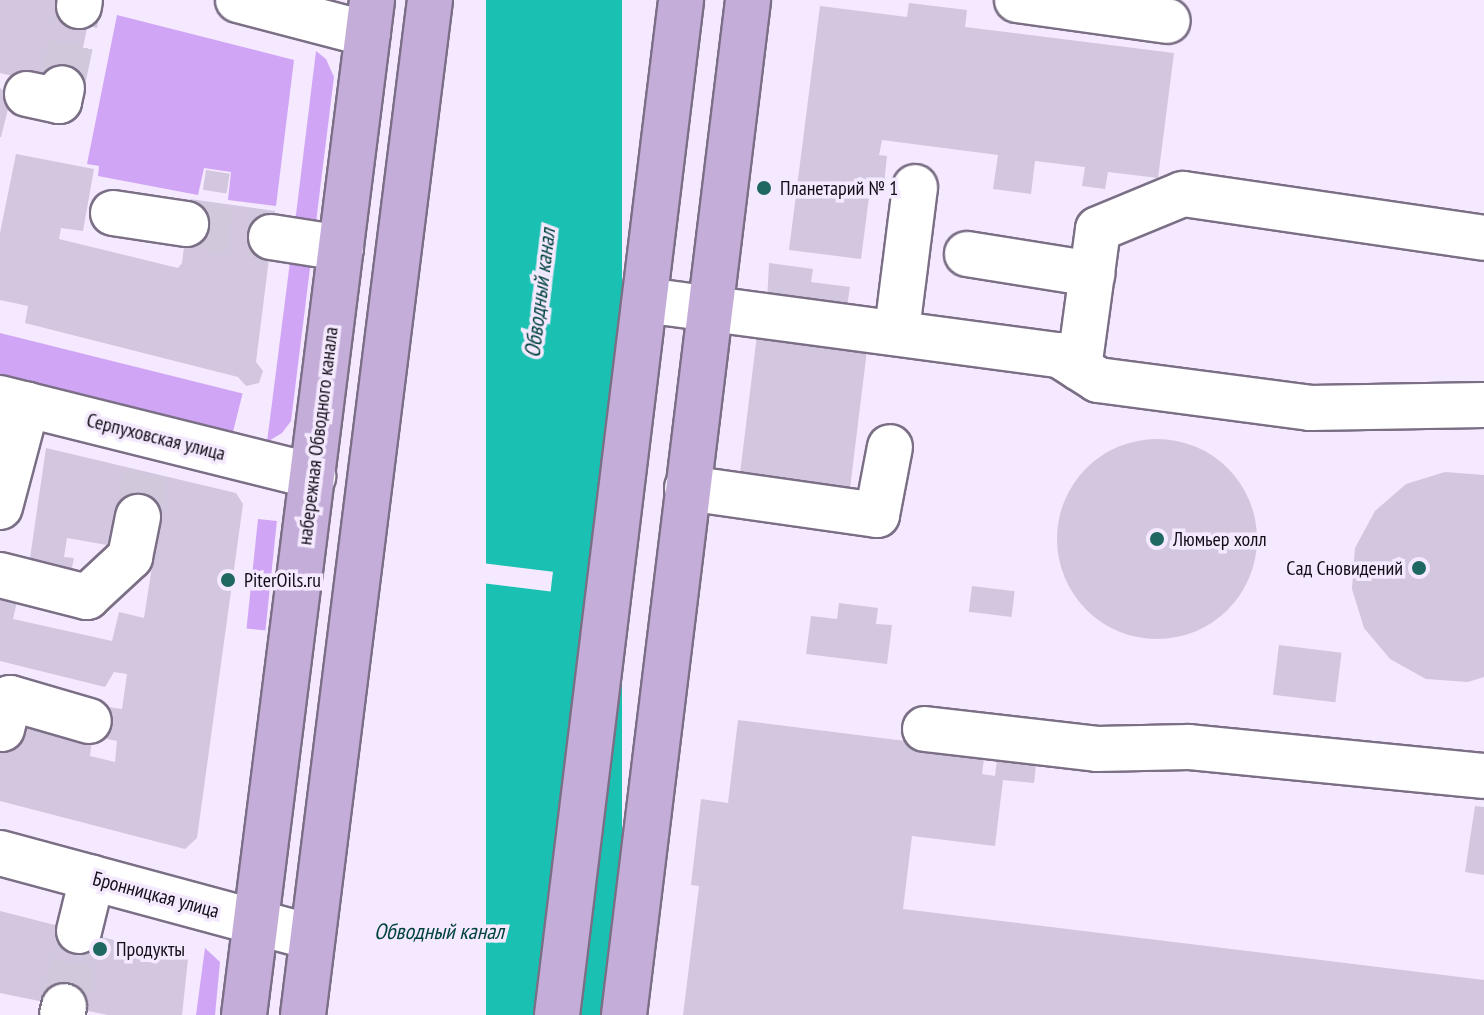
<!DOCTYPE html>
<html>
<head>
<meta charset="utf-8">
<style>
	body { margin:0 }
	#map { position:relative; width:1484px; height:1015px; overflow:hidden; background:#f4e9fe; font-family:"PT Sans Narrow",sans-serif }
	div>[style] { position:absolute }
	.green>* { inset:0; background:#d1a5f5; transform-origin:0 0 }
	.water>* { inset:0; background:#1ac0b2; transform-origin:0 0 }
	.pier>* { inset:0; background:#f4e9fe; transform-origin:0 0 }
	.building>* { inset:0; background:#d3c6df; transform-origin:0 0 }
	.round { border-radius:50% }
	.minor-tunnel>* { height:44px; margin-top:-22px; transform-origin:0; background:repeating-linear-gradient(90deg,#d2c8db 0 44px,transparent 0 66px) }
	.roads { filter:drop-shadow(2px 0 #7b6f86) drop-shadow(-2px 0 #7b6f86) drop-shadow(0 2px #7b6f86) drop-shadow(0 -2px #7b6f86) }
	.minor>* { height:44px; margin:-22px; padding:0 22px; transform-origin:22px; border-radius:22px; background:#fff }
	.major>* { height:44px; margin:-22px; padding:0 22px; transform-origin:22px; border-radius:22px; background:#c5add9 }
	.dots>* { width:22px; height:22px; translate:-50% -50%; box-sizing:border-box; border:4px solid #f4e9fe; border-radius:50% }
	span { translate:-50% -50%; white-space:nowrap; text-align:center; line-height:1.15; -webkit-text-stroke:7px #f4e9fe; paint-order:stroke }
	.poi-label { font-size:20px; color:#130e17 }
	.left { translate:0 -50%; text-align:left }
	.right { translate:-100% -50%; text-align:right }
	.street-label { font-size:20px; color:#130e17 }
	.water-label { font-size:22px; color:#00433d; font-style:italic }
</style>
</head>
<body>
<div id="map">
	<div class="green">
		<i style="clip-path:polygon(117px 15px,294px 60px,276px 206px,228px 200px,231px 172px,204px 168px,198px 195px,98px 176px,99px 166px,87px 164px)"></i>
		<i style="clip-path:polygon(316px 51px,326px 59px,334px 77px,315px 230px,294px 231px)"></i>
		<i style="clip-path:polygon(291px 254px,311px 260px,291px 421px,282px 433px,267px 442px)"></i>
		<i style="left:0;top:333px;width:250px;height:46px;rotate:14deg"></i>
		<i style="left:258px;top:519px;width:19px;height:110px;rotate:6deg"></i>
		<i style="clip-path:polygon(205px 948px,220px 962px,215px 1015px,196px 1015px)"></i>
	</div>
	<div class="water">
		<i style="left:486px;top:0;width:136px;height:1023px"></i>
	</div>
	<div class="pier">
		<i style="left:451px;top:248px;width:4px;height:115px;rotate:14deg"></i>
		<i style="left:417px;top:555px;width:137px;height:20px;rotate:7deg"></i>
	</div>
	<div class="building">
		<i style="clip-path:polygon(0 0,57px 0,91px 9px,74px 91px,0 73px)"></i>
		<i style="clip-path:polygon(909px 3px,967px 10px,965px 27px,1174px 53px,1158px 178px,1108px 172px,1105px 189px,1082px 186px,1085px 167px,1035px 161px,1031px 194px,993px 189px,998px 155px,882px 140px,879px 155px,887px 156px,884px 184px,871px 182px,861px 259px,789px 250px,820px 6px,907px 17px)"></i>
		<i style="clip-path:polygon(0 88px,11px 97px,1px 137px,0 137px)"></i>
		<i style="clip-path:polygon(16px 154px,94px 169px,83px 231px,61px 228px,59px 239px,178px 268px,182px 263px,190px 199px,275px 211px,256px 362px,263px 371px,259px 383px,246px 386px,238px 377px,25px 323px,28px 306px,0 300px,0 233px)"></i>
		<i style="left:206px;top:170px;width:24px;height:20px;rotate:9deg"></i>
		<i style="clip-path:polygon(769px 263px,813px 269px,811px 282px,850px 287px,846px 313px,767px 302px)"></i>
		<i style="left:757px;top:335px;width:111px;height:142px;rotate:7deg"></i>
		<i class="round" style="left:1057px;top:439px;width:200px;height:200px"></i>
		<i style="clip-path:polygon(46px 448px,236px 493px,243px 504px,197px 838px,185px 849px,0 801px,0 729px,16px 720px,92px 740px,90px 756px,115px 762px,117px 741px,103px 738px,108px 707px,122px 709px,127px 674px,114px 672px,105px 687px,0 661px,0 585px,20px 589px,13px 619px,112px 641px,119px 612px,144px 618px,159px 521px,124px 548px,67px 538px,64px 557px,74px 558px,69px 582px,28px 572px)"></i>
		<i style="clip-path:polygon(1445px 472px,1484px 475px,1484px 677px,1468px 682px,1426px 679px,1390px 659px,1364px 628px,1352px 589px,1355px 548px,1375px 511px,1406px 484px)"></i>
		<i style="left:972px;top:586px;width:43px;height:26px;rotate:7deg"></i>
		<i style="clip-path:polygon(839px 603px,878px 608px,876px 624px,892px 625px,887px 664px,806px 654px,811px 616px,837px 619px)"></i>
		<i style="left:1279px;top:645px;width:63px;height:50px;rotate:7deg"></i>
		<i style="clip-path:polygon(738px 720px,985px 751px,982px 774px,995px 776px,998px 751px,1037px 756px,1034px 783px,1003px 780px,995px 846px,912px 836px,903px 909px,1484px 980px,1484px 1015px,683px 1015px,699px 886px,691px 885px,701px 799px,728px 803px)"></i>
		<i style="clip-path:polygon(1475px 806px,1484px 807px,1484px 875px,1465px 872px)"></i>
		<i style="clip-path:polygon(0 911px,188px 959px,182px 1015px,108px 1015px,0 993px)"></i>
	</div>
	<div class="minor-tunnel">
		<i style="left:62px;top:88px;width:84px;rotate:-78.3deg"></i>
		<i style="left:186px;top:224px;width:86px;rotate:8.7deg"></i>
		<i style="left:138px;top:517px;width:48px;rotate:-80.3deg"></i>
		<i style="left:64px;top:1006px;width:76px;rotate:-78.7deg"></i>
	</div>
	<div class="roads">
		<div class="minor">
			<i style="left:238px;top:0;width:134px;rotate:14.7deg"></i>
			<i style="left:1017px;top:0;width:152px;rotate:7.9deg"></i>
			<i style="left:79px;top:6px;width:6px;rotate:-81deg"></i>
			<i style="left:27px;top:94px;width:33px;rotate:12deg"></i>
			<i style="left:59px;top:101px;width:13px;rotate:-77deg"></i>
			<i style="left:113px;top:213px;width:74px;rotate:8.6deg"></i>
			<i style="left:271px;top:237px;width:71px;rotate:8.9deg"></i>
			<i style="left:967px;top:254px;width:127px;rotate:9.1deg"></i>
			<i style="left:645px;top:300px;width:418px;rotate:7.6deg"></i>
			<i style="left:1059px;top:355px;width:46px;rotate:32.7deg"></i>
			<i style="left:1098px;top:380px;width:214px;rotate:7.5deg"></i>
			<i style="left:1310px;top:408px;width:174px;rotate:-1deg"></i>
			<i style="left:897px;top:330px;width:144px;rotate:-82.8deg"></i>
			<i style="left:1079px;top:368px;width:140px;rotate:-82.2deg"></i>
			<i style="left:1098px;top:229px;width:92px;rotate:-22.4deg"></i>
			<i style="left:1183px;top:194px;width:304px;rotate:8.3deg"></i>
			<i style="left:0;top:398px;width:323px;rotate:14deg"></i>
			<i style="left:687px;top:488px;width:192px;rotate:8.1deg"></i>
			<i style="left:877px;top:515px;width:69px;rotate:-79.2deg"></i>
			<i style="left:0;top:507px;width:106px;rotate:-75.2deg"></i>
			<i style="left:0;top:575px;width:90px;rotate:14.2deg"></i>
			<i style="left:87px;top:597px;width:59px;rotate:-42.9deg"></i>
			<i style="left:130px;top:557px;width:41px;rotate:-78.7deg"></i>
			<i style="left:2px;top:729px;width:32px;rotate:-76deg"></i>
			<i style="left:10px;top:698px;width:82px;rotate:16.2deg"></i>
			<i style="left:925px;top:729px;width:173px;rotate:6.6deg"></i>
			<i style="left:1097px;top:749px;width:92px;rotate:-1.2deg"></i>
			<i style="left:1189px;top:747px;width:296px;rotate:5.6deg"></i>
			<i style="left:0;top:853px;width:323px;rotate:15.1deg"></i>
			<i style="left:79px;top:931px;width:55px;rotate:-76.2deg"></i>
			<i style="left:62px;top:1015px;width:9px;rotate:-77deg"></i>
		</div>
		<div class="major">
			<i style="left:244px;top:1015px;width:1023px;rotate:-82.81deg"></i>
			<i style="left:303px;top:1015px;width:1023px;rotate:-82.87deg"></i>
			<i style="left:557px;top:1015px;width:1023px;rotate:-83.03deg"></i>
			<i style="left:624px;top:1015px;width:1023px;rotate:-83.03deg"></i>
		</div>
	</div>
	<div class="dots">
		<i style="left:764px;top:188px;background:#1f6861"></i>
		<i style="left:1157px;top:539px;background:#1f6861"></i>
		<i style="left:1419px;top:568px;background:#1f6861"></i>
		<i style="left:228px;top:580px;background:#1f6861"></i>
		<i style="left:100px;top:949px;background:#1f6861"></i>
	</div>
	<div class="poi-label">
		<span class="left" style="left:780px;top:188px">Планетарий № 1</span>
		<span class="left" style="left:1173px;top:539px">Люмьер холл</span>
		<span class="right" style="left:1403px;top:568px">Сад Сновидений</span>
		<span class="left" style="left:244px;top:580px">PiterOils.ru</span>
		<span class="left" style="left:116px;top:949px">Продукты</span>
	</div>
	<div class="street-label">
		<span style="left:318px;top:436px;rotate:-83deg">набережная Обводного канала</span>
		<span style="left:156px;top:437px;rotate:14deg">Серпуховская улица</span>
		<span style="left:156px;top:895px;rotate:15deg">Бронницкая улица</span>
	</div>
	<div class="water-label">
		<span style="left:540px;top:293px;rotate:-83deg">Обводный канал</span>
		<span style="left:439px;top:932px">Обводный канал</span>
	</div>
</div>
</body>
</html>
